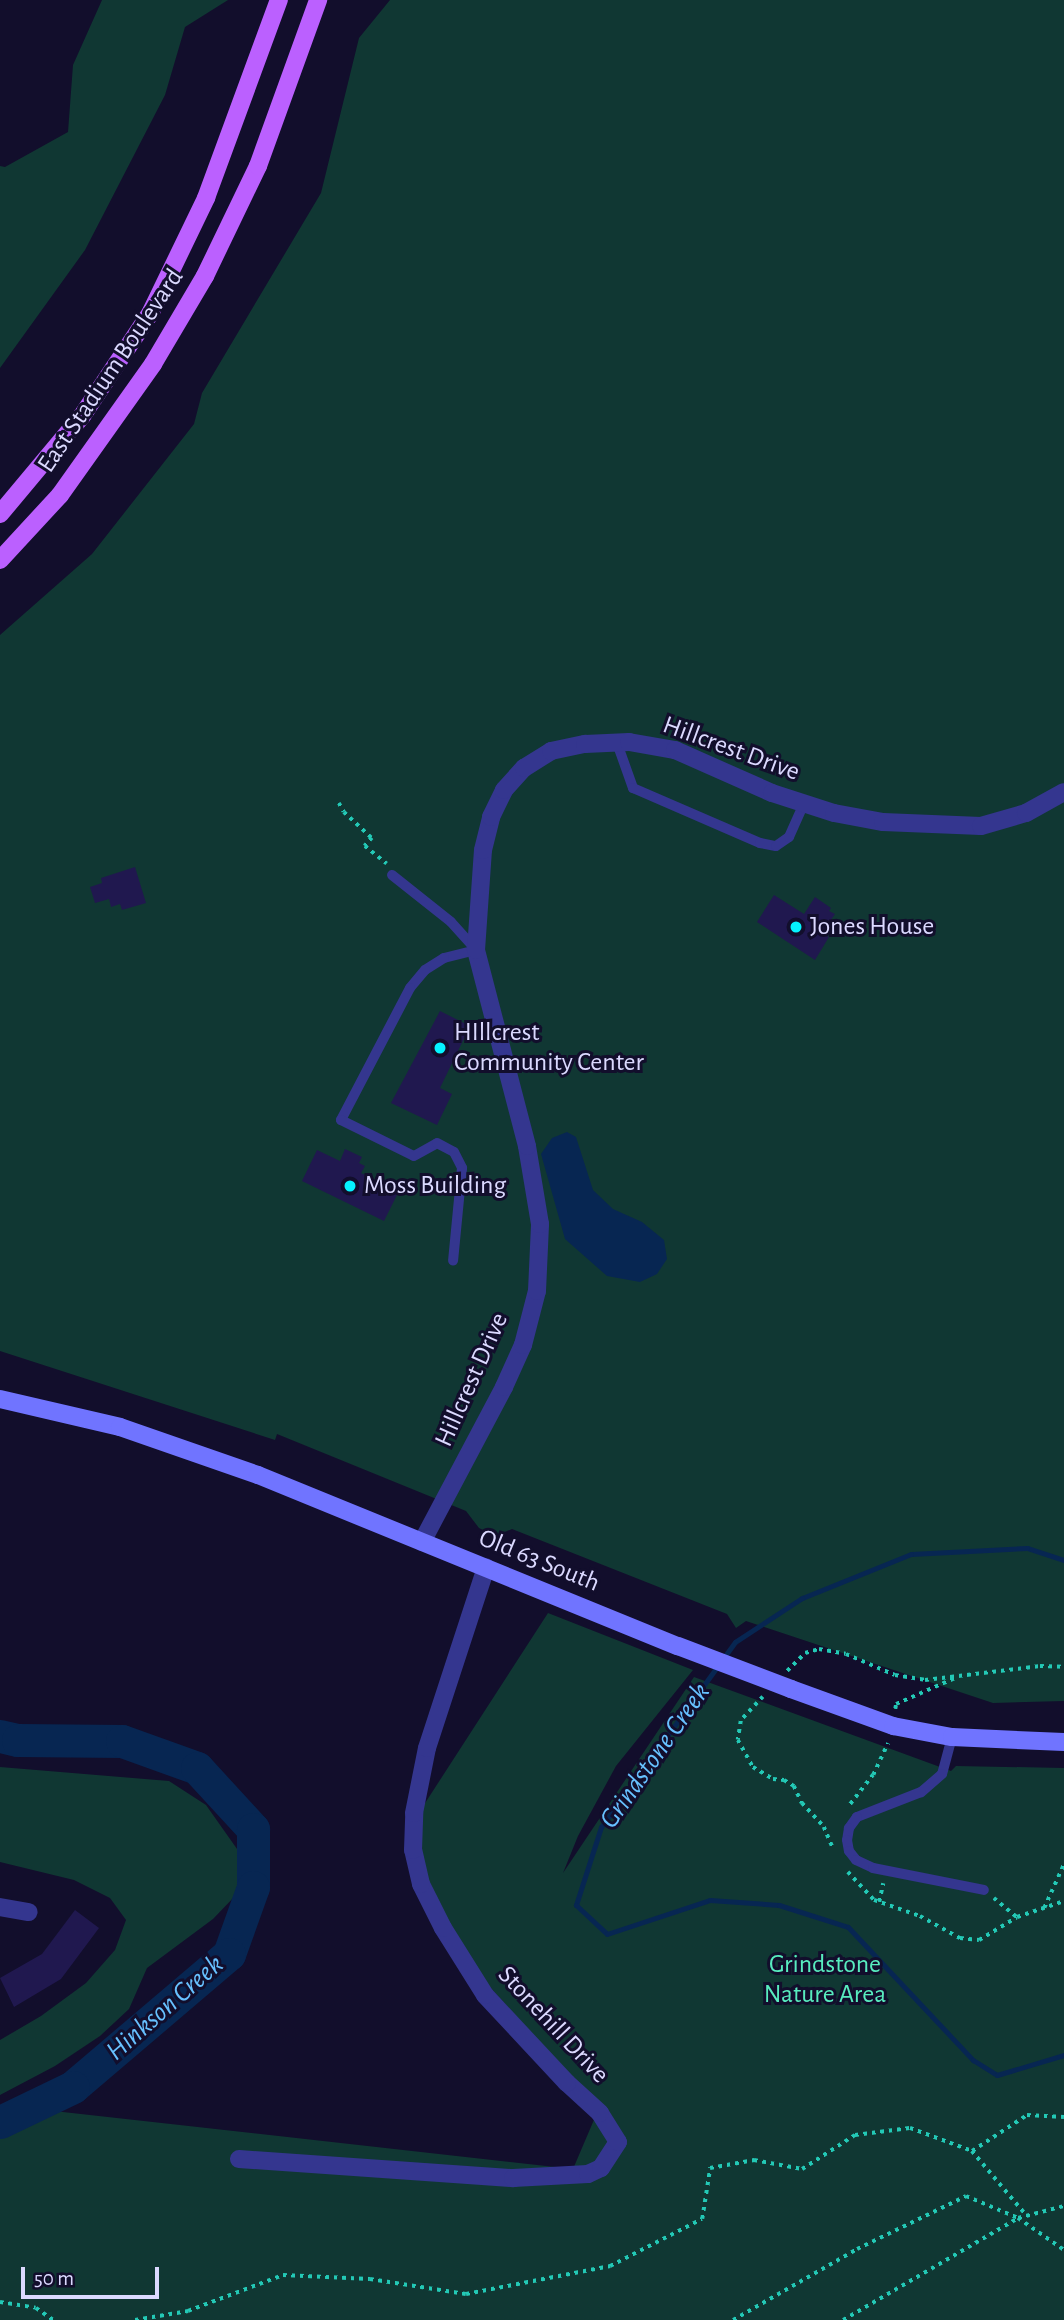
<!DOCTYPE html>
<html>
<head>
<meta charset="utf-8">
<style>
	body { margin:0 }
	#map { position:relative; width:1064px; height:2320px; overflow:hidden; background:#120e2c; font-family:"Alegreya Sans",sans-serif }
	div>[style] { position:absolute }
	.green>* { inset:0; background:#103733 }
	.water>* { inset:0; background:#072652 }
	.stream>* { height:5px; margin:-2.5px; padding:0 2.5px; transform-origin:2.5px; border-radius:2.5px; background:#072652 }
	.river>* { height:33px; margin:-16.5px; padding:0 16.5px; transform-origin:16.5px; border-radius:16.5px; background:#072652 }
	.building>* { inset:0; background:#20184f }
	.path>* { height:3.5px; margin-top:-1.75px; transform-origin:0; background:repeating-linear-gradient(90deg,#23c9b6 0 3.5px,transparent 0 8.5px) }
	.service>* { height:10px; margin:-5px; padding:0 5px; transform-origin:5px; border-radius:5px; background:#34368f }
	.minor>* { height:18px; margin:-9px; padding:0 9px; transform-origin:9px; border-radius:9px; background:#34368f }
	.secondary>* { height:18px; margin:-9px; padding:0 9px; transform-origin:9px; border-radius:9px; background:#7074ff }
	.primary>* { height:18px; margin:-9px; padding:0 9px; transform-origin:9px; border-radius:9px; background:#bb60ff }
	.secondary-bridge>* { height:18px; margin:-9px; padding:0 9px; transform-origin:9px; border-radius:9px; background:#7074ff }
	.dots>* { width:19px; height:19px; translate:-50% -50%; box-sizing:border-box; border:4px solid #120e2c; border-radius:50% }
	span { translate:-50% -50%; white-space:nowrap; text-align:center; line-height:1.15; -webkit-text-stroke:6px #120e2c; paint-order:stroke }
	.street-label { font-size:26px; color:#dbd9ff }
	.poi-label { font-size:26px; color:#dbd9ff }
	.left { translate:0 -50%; text-align:left }
	.park-label { font-size:26px; color:#58ecbf }
	.water-label { font-size:28px; color:#67c1ff; font-style:italic }
	.scale { position:absolute; left:21px; top:2267px; width:138px; height:32px; box-sizing:border-box; border:4px solid #dbd9ff; border-top:0; padding-left:9px; font-size:21px; line-height:24px; white-space:nowrap; color:#dbd9ff; -webkit-text-stroke:5px #120e2c; paint-order:stroke }
</style>
</head>
<body>
<div id="map">
	<div class="green">
		<i style="clip-path:polygon(102px 0,228px 0,185px 27px,165px 95px,85px 250px,0 368px,0 166px,5px 167px,68px 132px,73px 65px)"></i>
		<i style="clip-path:polygon(390px 0,1064px 0,1064px 1701px,993px 1703px,746px 1621px,736px 1628px,727px 1614px,512px 1529px,495px 1536px,479px 1528px,466px 1511px,277px 1434px,275px 1440px,0 1351px,0 635px,92px 554px,194px 424px,202px 393px,321px 193px,359px 38px)"></i>
		<i style="clip-path:polygon(548px 1613px,693px 1670px,616px 1766px,578px 1836px,563px 1873px,694px 1677px,951px 1771px,956px 1766px,1064px 1768px,1064px 2320px,0 2320px,0 2105px,573px 2169px,599px 2108px,470px 1965px,416px 1856px,418px 1814px)"></i>
		<i style="clip-path:polygon(0 1767px,169px 1781px,206px 1805px,242px 1856px,236px 1895px,213px 1919px,147px 1968px,129px 2009px,100px 2036px,55px 2066px,0 2095px,0 2040px,41px 2016px,86px 1983px,115px 1950px,126px 1920px,110px 1898px,74px 1880px,0 1862px)"></i>
	</div>
	<div class="water">
		<i style="clip-path:polygon(567px 1132px,576px 1137px,593px 1190px,613px 1209px,642px 1222px,664px 1240px,667px 1259px,657px 1274px,640px 1282px,607px 1276px,565px 1239px,541px 1154px,552px 1138px)"></i>
	</div>
	<div class="stream">
		<i style="left:1064px;top:1560px;width:39px;rotate:-162deg"></i>
		<i style="left:1027px;top:1548px;width:116px;rotate:177deg"></i>
		<i style="left:911px;top:1554px;width:118px;rotate:158deg"></i>
		<i style="left:802px;top:1598px;width:80px;rotate:146.7deg"></i>
		<i style="left:735px;top:1642px;width:228px;rotate:125.9deg"></i>
		<i style="left:601px;top:1827px;width:82px;rotate:107.8deg"></i>
		<i style="left:576px;top:1905px;width:42px;rotate:43.1deg"></i>
		<i style="left:607px;top:1934px;width:108px;rotate:-18.3deg"></i>
		<i style="left:710px;top:1900px;width:69px;rotate:4.1deg"></i>
		<i style="left:779px;top:1905px;width:72px;rotate:17.7deg"></i>
		<i style="left:848px;top:1927px;width:183px;rotate:46.8deg"></i>
		<i style="left:973px;top:2060px;width:28px;rotate:32deg"></i>
		<i style="left:997px;top:2075px;width:70px;rotate:-16.6deg"></i>
	</div>
	<div class="river">
		<i style="left:0;top:1736px;width:18px;rotate:13deg"></i>
		<i style="left:18px;top:1740px;width:104px;rotate:0.6deg"></i>
		<i style="left:122px;top:1741px;width:80px;rotate:19.8deg"></i>
		<i style="left:197px;top:1768px;width:83px;rotate:47.4deg"></i>
		<i style="left:253px;top:1829px;width:58px;rotate:90deg"></i>
		<i style="left:253px;top:1887px;width:71px;rotate:109.7deg"></i>
		<i style="left:229px;top:1954px;width:205px;rotate:139.6deg"></i>
		<i style="left:73px;top:2087px;width:81px;rotate:154.4deg"></i>
	</div>
	<div class="building">
		<i style="clip-path:polygon(135px 867px,146px 903px,122px 910px,120px 904px,111px 907px,109px 899px,95px 903px,90px 887px,102px 883px,101px 878px)"></i>
		<i style="clip-path:polygon(774px 895px,804px 914px,815px 897px,831px 908px,829px 911px,835px 914px,822px 933px,829px 937px,815px 960px,757px 922px)"></i>
		<i style="clip-path:polygon(440px 1011px,470px 1026px,440px 1088px,452px 1094px,437px 1125px,391px 1103px)"></i>
		<i style="clip-path:polygon(345px 1149px,362px 1157px,359px 1163px,365px 1166px,361px 1173px,399px 1191px,384px 1221px,302px 1181px,317px 1150px,340px 1161px)"></i>
		<i style="clip-path:polygon(75px 1910px,99px 1928px,61px 1979px,14px 2007px,0 1978px,42px 1954px)"></i>
	</div>
	<div class="path">
		<i style="left:339px;top:803px;width:10px;rotate:61deg"></i>
		<i style="left:344px;top:812px;width:38px;rotate:43deg"></i>
		<i style="left:372px;top:838px;width:11px;rotate:131deg"></i>
		<i style="left:365px;top:846px;width:28px;rotate:39deg"></i>
		<i style="left:787px;top:1671px;width:25px;rotate:-45deg"></i>
		<i style="left:805px;top:1653px;width:15px;rotate:-16deg"></i>
		<i style="left:819px;top:1649px;width:27px;rotate:10deg"></i>
		<i style="left:846px;top:1654px;width:53px;rotate:23.2deg"></i>
		<i style="left:895px;top:1675px;width:30px;rotate:9deg"></i>
		<i style="left:925px;top:1680px;width:116px;rotate:-6.9deg"></i>
		<i style="left:1040px;top:1666px;width:24px;rotate:2deg"></i>
		<i style="left:763px;top:1697px;width:33px;rotate:133deg"></i>
		<i style="left:741px;top:1721px;width:19px;rotate:99deg"></i>
		<i style="left:738px;top:1740px;width:31px;rotate:61deg"></i>
		<i style="left:753px;top:1767px;width:23px;rotate:31deg"></i>
		<i style="left:773px;top:1779px;width:11px;rotate:5deg"></i>
		<i style="left:784px;top:1780px;width:12px;rotate:31deg"></i>
		<i style="left:794px;top:1786px;width:19px;rotate:65deg"></i>
		<i style="left:802px;top:1803px;width:33px;rotate:47deg"></i>
		<i style="left:824px;top:1827px;width:23px;rotate:67deg"></i>
		<i style="left:895px;top:1709px;width:5px;rotate:-79deg"></i>
		<i style="left:896px;top:1704px;width:64px;rotate:-23.8deg"></i>
		<i style="left:850px;top:1804px;width:37px;rotate:-52deg"></i>
		<i style="left:873px;top:1775px;width:35px;rotate:-65deg"></i>
		<i style="left:848px;top:1872px;width:38px;rotate:47deg"></i>
		<i style="left:874px;top:1900px;width:49px;rotate:19.2deg"></i>
		<i style="left:920px;top:1916px;width:46px;rotate:28.8deg"></i>
		<i style="left:960px;top:1938px;width:19px;rotate:6deg"></i>
		<i style="left:979px;top:1940px;width:44px;rotate:-31.2deg"></i>
		<i style="left:1017px;top:1917px;width:50px;rotate:-18.8deg"></i>
		<i style="left:994px;top:1898px;width:30px;rotate:40deg"></i>
		<i style="left:879px;top:1902px;width:19px;rotate:-78deg"></i>
		<i style="left:1044px;top:1908px;width:48px;rotate:-65.6deg"></i>
		<i style="left:972px;top:2151px;width:85px;rotate:49.8deg"></i>
		<i style="left:0;top:2302px;width:36px;rotate:9deg"></i>
		<i style="left:36px;top:2308px;width:21px;rotate:35deg"></i>
		<i style="left:135px;top:2320px;width:54px;rotate:-9.6deg"></i>
		<i style="left:188px;top:2311px;width:102px;rotate:-20.8deg"></i>
		<i style="left:283px;top:2275px;width:87px;rotate:2.6deg"></i>
		<i style="left:370px;top:2279px;width:97px;rotate:8.9deg"></i>
		<i style="left:466px;top:2294px;width:147px;rotate:-11deg"></i>
		<i style="left:610px;top:2266px;width:103px;rotate:-27.1deg"></i>
		<i style="left:702px;top:2219px;width:52px;rotate:-81.1deg"></i>
		<i style="left:710px;top:2168px;width:45px;rotate:-10.3deg"></i>
		<i style="left:754px;top:2160px;width:49px;rotate:10.6deg"></i>
		<i style="left:802px;top:2169px;width:63px;rotate:-32.7deg"></i>
		<i style="left:855px;top:2135px;width:55px;rotate:-7.3deg"></i>
		<i style="left:910px;top:2128px;width:66px;rotate:20.4deg"></i>
		<i style="left:972px;top:2151px;width:66px;rotate:-33.2deg"></i>
		<i style="left:1027px;top:2115px;width:37px;rotate:3deg"></i>
		<i style="left:733px;top:2320px;width:143px;rotate:-29.8deg"></i>
		<i style="left:857px;top:2249px;width:121px;rotate:-25.9deg"></i>
		<i style="left:966px;top:2196px;width:56px;rotate:22.9deg"></i>
		<i style="left:1018px;top:2218px;width:56px;rotate:34.8deg"></i>
		<i style="left:843px;top:2320px;width:203px;rotate:-30.2deg"></i>
		<i style="left:1018px;top:2218px;width:48px;rotate:-14.6deg"></i>
	</div>
	<div class="service">
		<i style="left:617px;top:743px;width:48px;rotate:70.4deg"></i>
		<i style="left:633px;top:788px;width:138px;rotate:23.4deg"></i>
		<i style="left:760px;top:843px;width:16px;rotate:11deg"></i>
		<i style="left:776px;top:846px;width:16px;rotate:-35deg"></i>
		<i style="left:789px;top:837px;width:37px;rotate:-66deg"></i>
		<i style="left:392px;top:875px;width:75px;rotate:38.5deg"></i>
		<i style="left:451px;top:922px;width:38px;rotate:48deg"></i>
		<i style="left:476px;top:950px;width:33px;rotate:166deg"></i>
		<i style="left:444px;top:958px;width:22px;rotate:148deg"></i>
		<i style="left:425px;top:970px;width:23px;rotate:130deg"></i>
		<i style="left:410px;top:988px;width:149px;rotate:117.6deg"></i>
		<i style="left:341px;top:1120px;width:81px;rotate:26.3deg"></i>
		<i style="left:414px;top:1156px;width:26px;rotate:-29deg"></i>
		<i style="left:437px;top:1143px;width:19px;rotate:28deg"></i>
		<i style="left:454px;top:1152px;width:18px;rotate:63deg"></i>
		<i style="left:462px;top:1168px;width:93px;rotate:95.5deg"></i>
		<i style="left:952px;top:1737px;width:38px;rotate:105deg"></i>
		<i style="left:942px;top:1774px;width:28px;rotate:139deg"></i>
		<i style="left:921px;top:1792px;width:69px;rotate:158.7deg"></i>
		<i style="left:857px;top:1817px;width:14px;rotate:126deg"></i>
		<i style="left:849px;top:1828px;width:12px;rotate:99deg"></i>
		<i style="left:847px;top:1840px;width:11px;rotate:80deg"></i>
		<i style="left:849px;top:1851px;width:11px;rotate:52deg"></i>
		<i style="left:856px;top:1860px;width:19px;rotate:25deg"></i>
		<i style="left:873px;top:1868px;width:113px;rotate:11.2deg"></i>
	</div>
	<div class="minor">
		<i style="left:422px;top:1542px;width:175px;rotate:-62.1deg"></i>
		<i style="left:504px;top:1387px;width:46px;rotate:-65.7deg"></i>
		<i style="left:523px;top:1345px;width:56px;rotate:-75.5deg"></i>
		<i style="left:537px;top:1291px;width:67px;rotate:-87.4deg"></i>
		<i style="left:540px;top:1224px;width:79px;rotate:-99.5deg"></i>
		<i style="left:527px;top:1146px;width:203px;rotate:-104.6deg"></i>
		<i style="left:476px;top:950px;width:100px;rotate:-86deg"></i>
		<i style="left:483px;top:850px;width:34px;rotate:-76deg"></i>
		<i style="left:491px;top:817px;width:30px;rotate:-64deg"></i>
		<i style="left:504px;top:790px;width:30px;rotate:-48deg"></i>
		<i style="left:524px;top:768px;width:32px;rotate:-32deg"></i>
		<i style="left:551px;top:751px;width:35px;rotate:-12deg"></i>
		<i style="left:585px;top:744px;width:44px;rotate:-2.6deg"></i>
		<i style="left:629px;top:742px;width:47px;rotate:9.9deg"></i>
		<i style="left:675px;top:750px;width:106px;rotate:23.9deg"></i>
		<i style="left:772px;top:793px;width:65px;rotate:17.9deg"></i>
		<i style="left:834px;top:813px;width:50px;rotate:10.4deg"></i>
		<i style="left:883px;top:822px;width:98px;rotate:2.3deg"></i>
		<i style="left:981px;top:826px;width:47px;rotate:-16.1deg"></i>
		<i style="left:1026px;top:813px;width:43px;rotate:-28.9deg"></i>
		<i style="left:0;top:1907px;width:29px;rotate:10deg"></i>
		<i style="left:239px;top:2159px;width:275px;rotate:4deg"></i>
		<i style="left:513px;top:2178px;width:75px;rotate:-3.1deg"></i>
		<i style="left:588px;top:2174px;width:14px;rotate:-25deg"></i>
		<i style="left:601px;top:2168px;width:31px;rotate:-57deg"></i>
		<i style="left:618px;top:2142px;width:34px;rotate:-122deg"></i>
		<i style="left:600px;top:2113px;width:45px;rotate:-137.7deg"></i>
		<i style="left:567px;top:2083px;width:120px;rotate:-133deg"></i>
		<i style="left:485px;top:1995px;width:79px;rotate:-122.1deg"></i>
		<i style="left:443px;top:1928px;width:49px;rotate:-116.6deg"></i>
		<i style="left:421px;top:1884px;width:35px;rotate:-103deg"></i>
		<i style="left:413px;top:1850px;width:37px;rotate:-88deg"></i>
		<i style="left:414px;top:1813px;width:66px;rotate:-78.7deg"></i>
		<i style="left:427px;top:1748px;width:190px;rotate:-71.9deg"></i>
	</div>
	<div class="secondary">
		<i style="left:0;top:1399px;width:123px;rotate:13.1deg"></i>
		<i style="left:120px;top:1427px;width:146px;rotate:19.2deg"></i>
		<i style="left:258px;top:1475px;width:453px;rotate:22.2deg"></i>
		<i style="left:791px;top:1689px;width:109px;rotate:19.9deg"></i>
		<i style="left:893px;top:1726px;width:60px;rotate:10.6deg"></i>
		<i style="left:952px;top:1737px;width:112px;rotate:2.6deg"></i>
	</div>
	<div class="primary">
		<i style="left:0;top:514px;width:128px;rotate:-50.1deg"></i>
		<i style="left:82px;top:416px;width:125px;rotate:-56.4deg"></i>
		<i style="left:151px;top:312px;width:127px;rotate:-64.2deg"></i>
		<i style="left:206px;top:198px;width:211px;rotate:-69.8deg"></i>
		<i style="left:0;top:560px;width:88px;rotate:-47.3deg"></i>
		<i style="left:60px;top:495px;width:161px;rotate:-54.6deg"></i>
		<i style="left:153px;top:364px;width:102px;rotate:-59.4deg"></i>
		<i style="left:205px;top:276px;width:122px;rotate:-64.3deg"></i>
		<i style="left:258px;top:166px;width:177px;rotate:-70.1deg"></i>
	</div>
	<div class="secondary-bridge">
		<i style="left:678px;top:1646px;width:121px;rotate:20.8deg"></i>
	</div>
	<div class="dots">
		<i style="left:796px;top:927px;background:#05f3ff"></i>
		<i style="left:440px;top:1048px;background:#05f3ff"></i>
		<i style="left:350px;top:1186px;background:#05f3ff"></i>
	</div>
	<div class="street-label">
		<span style="left:111px;top:371px;rotate:-56deg">East Stadium Boulevard</span>
		<span style="left:731px;top:749px;rotate:20deg">Hillcrest Drive</span>
		<span style="left:472px;top:1380px;rotate:-66deg">Hillcrest Drive</span>
		<span style="left:539px;top:1561px;rotate:22deg">Old 63 South</span>
		<span style="left:553px;top:2025px;rotate:47deg">Stonehill Drive</span>
	</div>
	<div class="poi-label">
		<span class="left" style="left:810px;top:927px">Jones House</span>
		<span class="left" style="left:454px;top:1048px">HIllcrest<br>Community Center</span>
		<span class="left" style="left:364px;top:1186px">Moss Building</span>
	</div>
	<div class="park-label">
		<span style="left:825px;top:1980px">Grindstone<br>Nature Area</span>
	</div>
	<div class="water-label">
		<span style="left:655px;top:1756px;rotate:-55deg">Grindstone Creek</span>
		<span style="left:165px;top:2008px;rotate:-41deg">Hinkson Creek</span>
	</div>
	<div class="scale">50 m</div>
</div>
</body>
</html>
